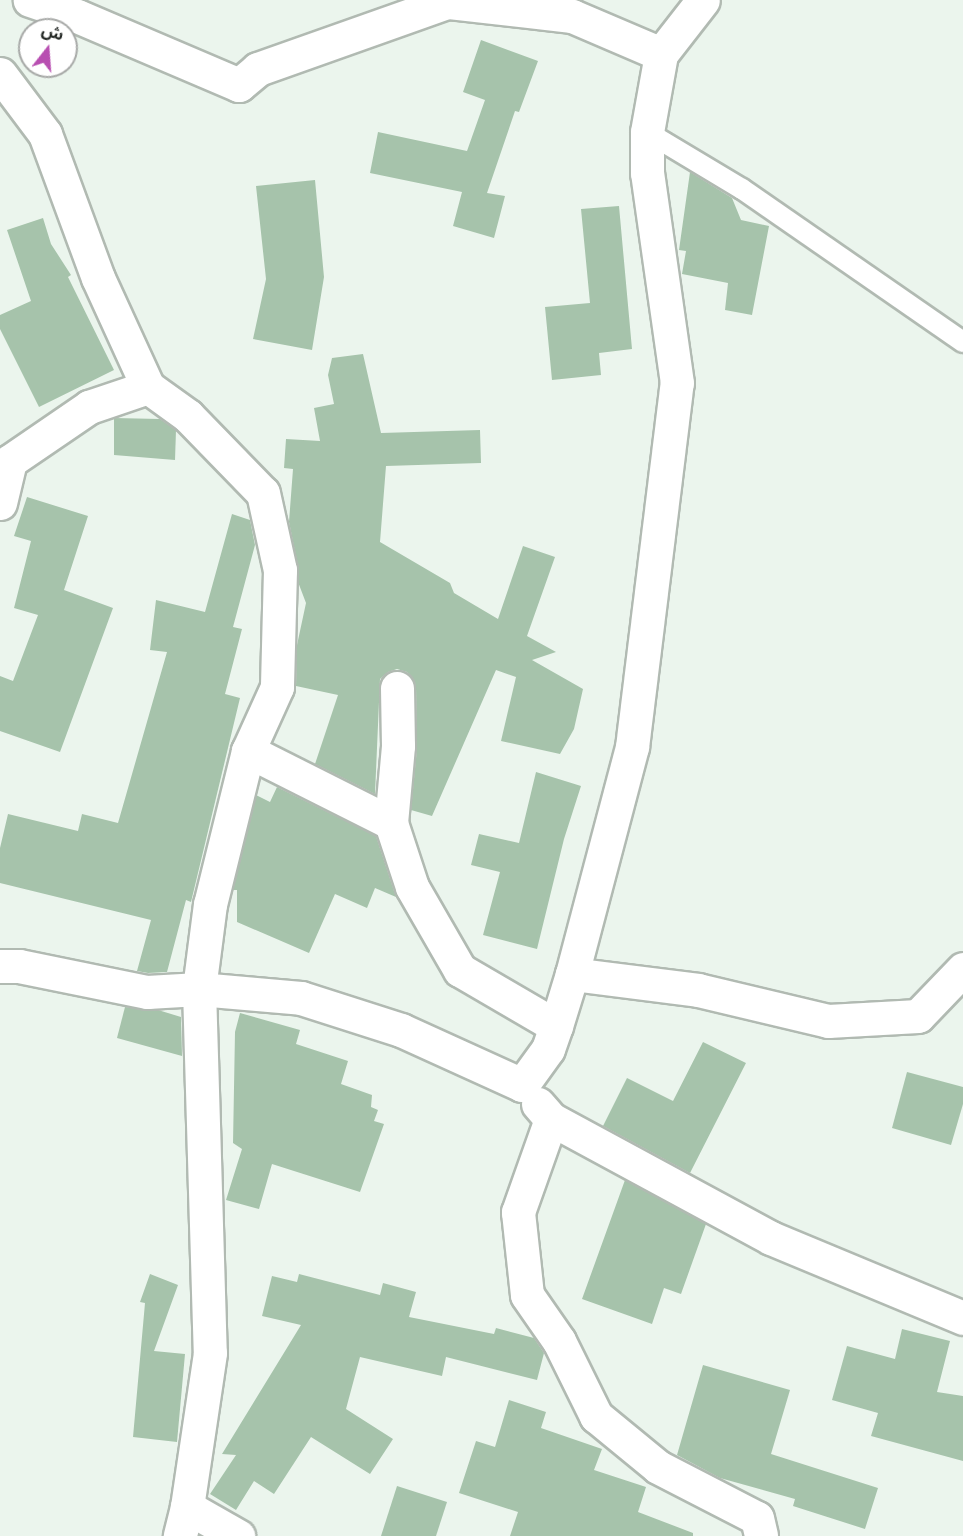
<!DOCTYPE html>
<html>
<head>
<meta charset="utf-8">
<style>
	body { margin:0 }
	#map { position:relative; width:963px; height:1536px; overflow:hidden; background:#ebf5ed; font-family:Helvetica,"Noto Sans Arabic",sans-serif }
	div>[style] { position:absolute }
	.building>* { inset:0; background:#a6c3ab }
	.roads { filter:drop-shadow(2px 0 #b1bab2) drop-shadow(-2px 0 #b1bab2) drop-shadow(0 2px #b1bab2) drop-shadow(0 -2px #b1bab2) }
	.service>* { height:20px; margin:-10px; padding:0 10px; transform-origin:10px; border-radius:10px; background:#fff }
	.minor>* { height:33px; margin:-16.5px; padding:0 16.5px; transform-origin:16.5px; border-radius:16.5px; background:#fff }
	span { translate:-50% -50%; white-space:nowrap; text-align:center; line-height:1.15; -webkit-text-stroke:5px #fff; paint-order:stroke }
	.north { position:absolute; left:18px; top:18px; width:60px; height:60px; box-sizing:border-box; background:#fff; border:2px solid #a7a9a7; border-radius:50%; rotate:17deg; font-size:16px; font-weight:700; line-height:24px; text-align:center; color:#232724 }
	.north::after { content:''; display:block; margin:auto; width:21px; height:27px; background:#b84fb1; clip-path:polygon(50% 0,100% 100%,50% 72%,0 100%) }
</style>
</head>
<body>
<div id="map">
	<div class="building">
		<i style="clip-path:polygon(481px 40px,538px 61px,519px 112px,515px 111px,487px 193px,505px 196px,494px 238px,453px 226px,462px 192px,370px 173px,378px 132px,467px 151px,485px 100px,463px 92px)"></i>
		<i style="clip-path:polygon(690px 172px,732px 198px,741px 220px,769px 226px,752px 315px,725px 310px,728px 283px,682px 274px,686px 251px,679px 250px)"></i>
		<i style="clip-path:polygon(315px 180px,324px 277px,312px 350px,253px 339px,266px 279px,256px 186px)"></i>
		<i style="clip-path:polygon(619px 206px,632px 349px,599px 353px,601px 375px,552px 380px,545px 307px,590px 303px,581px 209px)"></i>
		<i style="clip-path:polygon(43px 218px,51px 244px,71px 275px,68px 277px,114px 370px,39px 407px,0 329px,0 315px,31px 301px,7px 230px)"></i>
		<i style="clip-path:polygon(363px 354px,381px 433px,480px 430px,481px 463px,386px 466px,380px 542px,450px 583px,454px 593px,498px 619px,523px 546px,555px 557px,527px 636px,556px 652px,532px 660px,583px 689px,574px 729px,560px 754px,501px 741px,516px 677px,496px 670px,432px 816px,411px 810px,417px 748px,416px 688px,413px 679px,407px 672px,397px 669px,388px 672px,380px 679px,375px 794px,315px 764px,338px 695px,296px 686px,297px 645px,306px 603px,298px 582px,298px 566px,289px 522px,293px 469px,284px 468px,286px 439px,320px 441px,314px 408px,334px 404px,328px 375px,332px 358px)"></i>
		<i style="clip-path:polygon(114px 418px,160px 419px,176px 430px,175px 460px,114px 455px)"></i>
		<i style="clip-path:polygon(27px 497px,88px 516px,64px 590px,113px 608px,60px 752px,0 731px,0 676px,13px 681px,38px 615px,14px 608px,31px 541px,14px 536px)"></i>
		<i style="clip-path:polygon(232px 514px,250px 520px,255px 545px,233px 627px,242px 629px,225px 694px,240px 698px,191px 902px,186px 900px,167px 972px,148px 973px,137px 971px,151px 920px,0 883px,0 848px,8px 814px,78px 831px,82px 814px,118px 823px,167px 652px,150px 650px,156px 600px,205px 612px)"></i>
		<i style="clip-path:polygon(536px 772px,581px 786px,564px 839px,537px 949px,483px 935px,500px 872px,471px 865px,479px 834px,519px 843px)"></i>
		<i style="clip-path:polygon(277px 787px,376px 836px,396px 897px,375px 888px,367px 908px,335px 894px,309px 953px,237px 922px,237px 890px,233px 890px,256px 795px,270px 802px)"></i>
		<i style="clip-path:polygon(125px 1007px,158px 1010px,181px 1017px,182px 1056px,117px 1038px)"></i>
		<i style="clip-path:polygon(240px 1013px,300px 1030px,296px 1044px,348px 1061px,341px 1084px,372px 1095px,371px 1107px,378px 1110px,374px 1121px,384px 1124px,360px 1192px,272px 1164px,259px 1209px,226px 1200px,242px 1149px,233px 1143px,235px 1032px)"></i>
		<i style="clip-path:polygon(703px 1042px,746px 1063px,690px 1173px,603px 1126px,627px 1078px,673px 1101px)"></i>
		<i style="clip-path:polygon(907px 1072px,963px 1087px,963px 1104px,951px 1145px,892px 1128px)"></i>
		<i style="clip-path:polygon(625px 1180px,706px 1224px,681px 1294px,664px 1288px,652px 1324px,582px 1299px)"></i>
		<i style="clip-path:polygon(150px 1274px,178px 1285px,154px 1351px,185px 1354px,177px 1442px,133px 1437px,145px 1303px,140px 1302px)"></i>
		<i style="clip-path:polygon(299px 1274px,380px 1295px,383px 1283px,416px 1292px,409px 1317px,494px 1334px,496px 1328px,534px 1338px,544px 1353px,537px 1380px,446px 1357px,442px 1376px,360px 1357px,346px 1409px,393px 1439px,370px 1474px,311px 1437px,274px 1494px,254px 1481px,236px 1510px,210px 1494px,236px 1455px,222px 1454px,301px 1325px,262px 1316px,272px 1276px,297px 1282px)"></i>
		<i style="clip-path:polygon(902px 1329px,950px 1341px,937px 1392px,963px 1396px,963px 1461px,871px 1436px,878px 1413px,832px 1400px,847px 1346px,895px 1359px)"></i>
		<i style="clip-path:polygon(703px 1365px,790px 1390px,771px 1454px,878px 1488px,865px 1529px,793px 1506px,795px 1499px,720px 1478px,677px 1455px)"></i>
		<i style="clip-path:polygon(509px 1400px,546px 1412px,541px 1428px,602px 1449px,594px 1470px,646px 1487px,638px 1512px,693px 1533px,693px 1536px,510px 1536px,518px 1512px,459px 1493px,476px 1441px,495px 1447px)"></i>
		<i style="clip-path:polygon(397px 1486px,447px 1502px,436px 1536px,381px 1536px)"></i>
	</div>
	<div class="roads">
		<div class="service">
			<i style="left:647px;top:132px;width:111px;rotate:31deg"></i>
			<i style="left:742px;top:189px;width:269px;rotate:34.7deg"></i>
		</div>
		<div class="minor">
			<i style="left:661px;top:54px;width:68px;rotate:-52.1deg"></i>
			<i style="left:0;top:74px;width:75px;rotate:53.1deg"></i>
			<i style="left:45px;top:134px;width:153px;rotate:69.8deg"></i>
			<i style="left:98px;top:278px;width:120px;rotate:65.4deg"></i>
			<i style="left:148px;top:387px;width:49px;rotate:35.9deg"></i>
			<i style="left:188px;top:416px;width:107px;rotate:45.8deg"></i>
			<i style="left:263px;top:493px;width:79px;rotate:77.6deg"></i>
			<i style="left:280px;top:570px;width:117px;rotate:91.5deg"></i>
			<i style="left:277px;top:687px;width:70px;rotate:114.4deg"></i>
			<i style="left:248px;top:751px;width:158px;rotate:103.9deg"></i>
			<i style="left:210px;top:904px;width:86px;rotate:97.4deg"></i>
			<i style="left:199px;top:989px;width:364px;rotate:88.3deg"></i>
			<i style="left:210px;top:1353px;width:156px;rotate:98.5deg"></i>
			<i style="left:187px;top:1507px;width:30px;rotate:104deg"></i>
			<i style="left:0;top:503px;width:43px;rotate:-76.6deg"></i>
			<i style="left:10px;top:461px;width:96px;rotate:-34.4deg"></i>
			<i style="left:89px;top:407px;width:62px;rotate:-18.7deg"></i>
			<i style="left:397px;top:688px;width:58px;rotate:89deg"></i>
			<i style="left:398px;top:746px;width:77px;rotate:95.2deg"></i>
			<i style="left:391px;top:823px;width:67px;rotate:71.8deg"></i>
			<i style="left:412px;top:887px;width:96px;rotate:60deg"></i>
			<i style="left:460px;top:970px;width:111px;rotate:30.3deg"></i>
			<i style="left:248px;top:751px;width:160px;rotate:26.7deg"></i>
			<i style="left:0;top:966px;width:19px"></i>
			<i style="left:19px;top:966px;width:131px;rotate:11.5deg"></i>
			<i style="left:147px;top:992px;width:52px;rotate:-3.3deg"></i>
			<i style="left:199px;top:989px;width:102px;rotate:5deg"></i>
			<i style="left:301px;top:998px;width:105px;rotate:17.7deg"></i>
			<i style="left:401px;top:1030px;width:133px;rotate:24.4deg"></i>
			<i style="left:522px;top:1085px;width:44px;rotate:-54.2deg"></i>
			<i style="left:548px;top:1049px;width:24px;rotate:-71deg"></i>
			<i style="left:556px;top:1026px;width:54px;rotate:-72.9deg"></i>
			<i style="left:572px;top:974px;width:235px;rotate:-75.2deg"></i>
			<i style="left:632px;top:747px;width:367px;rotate:-83deg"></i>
			<i style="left:677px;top:383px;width:212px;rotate:-98.1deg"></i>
			<i style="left:647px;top:173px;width:41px;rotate:-90deg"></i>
			<i style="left:647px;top:132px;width:79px;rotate:-79.8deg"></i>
			<i style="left:661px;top:54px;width:97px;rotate:-156.9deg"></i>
			<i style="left:572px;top:16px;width:126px;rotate:-173.6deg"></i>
			<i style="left:447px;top:2px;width:201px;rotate:160.5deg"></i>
			<i style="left:258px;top:69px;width:25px;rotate:140deg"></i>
			<i style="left:239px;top:85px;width:176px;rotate:-156.9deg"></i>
			<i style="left:77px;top:16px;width:50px;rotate:-161.2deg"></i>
			<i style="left:572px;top:974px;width:127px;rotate:7.2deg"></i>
			<i style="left:698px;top:990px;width:134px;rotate:13.4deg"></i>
			<i style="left:828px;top:1021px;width:90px;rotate:-3.2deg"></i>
			<i style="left:918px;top:1016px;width:65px;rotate:-46.2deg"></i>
			<i style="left:538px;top:1104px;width:20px;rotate:49deg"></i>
			<i style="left:551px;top:1119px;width:250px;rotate:28.4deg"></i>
			<i style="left:771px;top:1238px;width:208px;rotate:22.6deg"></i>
			<i style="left:551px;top:1119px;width:99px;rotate:109.5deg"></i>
			<i style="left:518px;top:1212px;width:83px;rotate:83.8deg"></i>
			<i style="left:527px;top:1295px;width:56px;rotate:55.2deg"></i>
			<i style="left:559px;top:1341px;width:84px;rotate:63.7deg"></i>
			<i style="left:596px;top:1416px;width:80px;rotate:39.4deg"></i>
			<i style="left:658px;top:1467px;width:111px;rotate:27.3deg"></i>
			<i style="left:757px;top:1518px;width:18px;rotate:77deg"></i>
			<i style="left:187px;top:1507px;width:59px;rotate:29.6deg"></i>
		</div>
	</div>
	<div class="north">ش</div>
</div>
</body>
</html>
